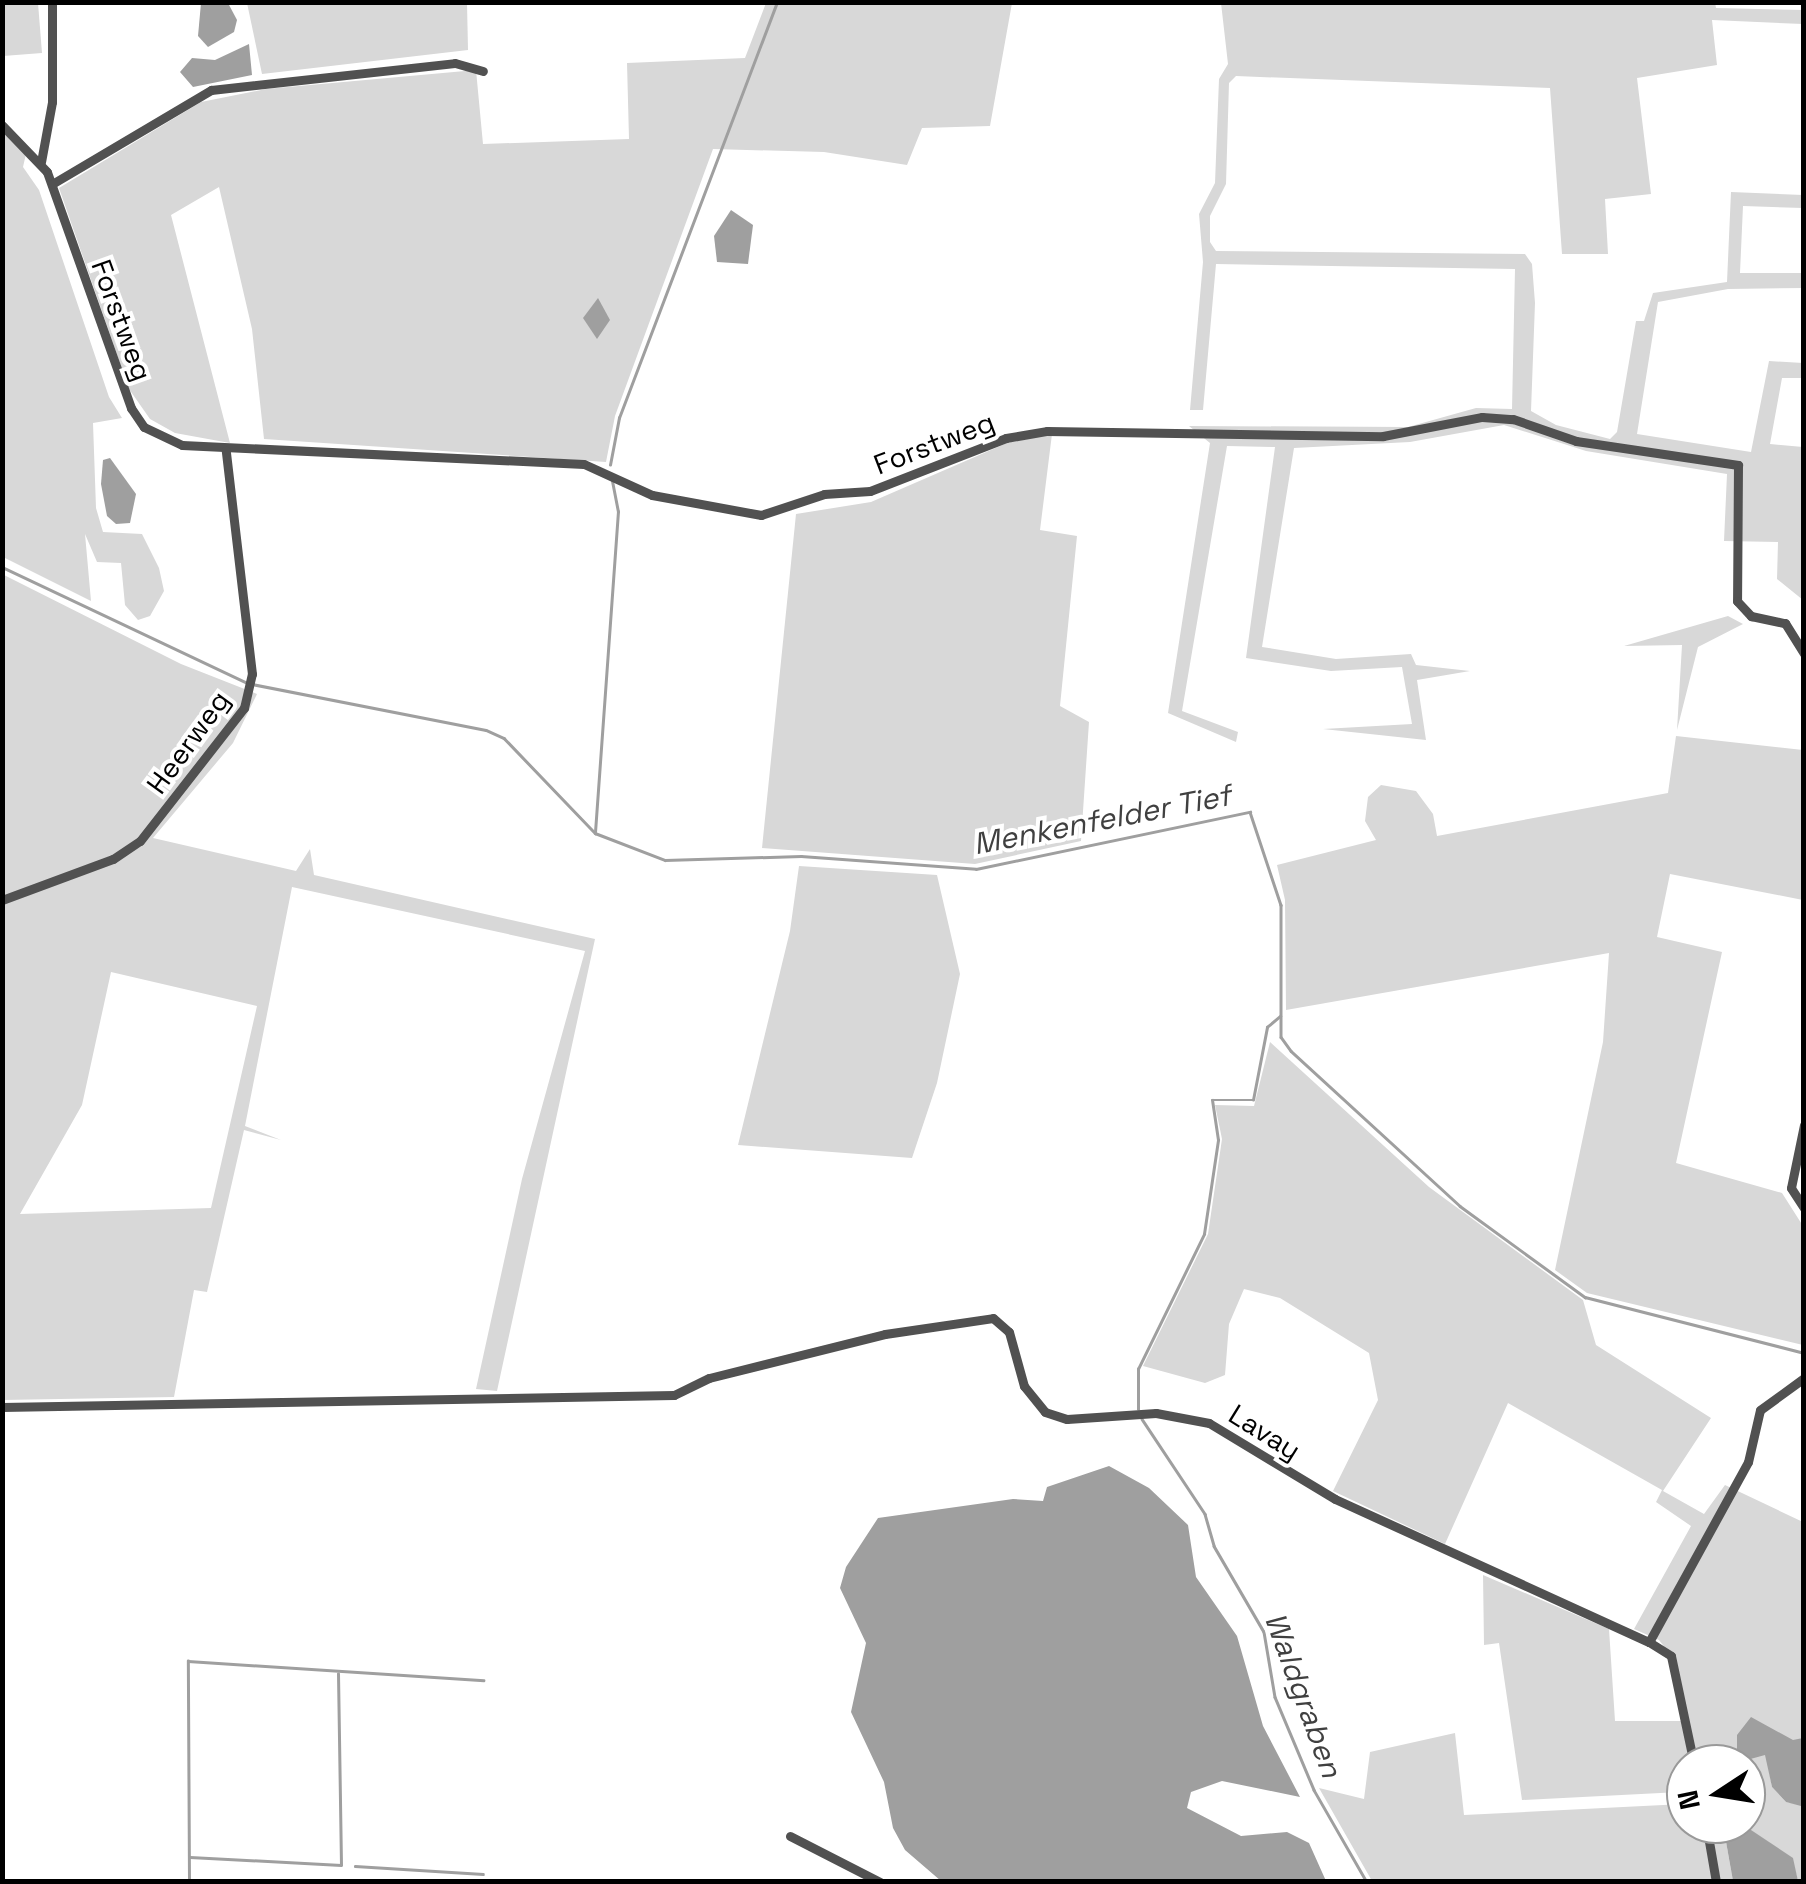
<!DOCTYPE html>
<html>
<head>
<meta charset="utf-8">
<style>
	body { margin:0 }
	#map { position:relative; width:1806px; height:1884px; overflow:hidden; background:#fff; font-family:"Space Grotesk",sans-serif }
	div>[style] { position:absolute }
	.green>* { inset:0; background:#d8d8d8 }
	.water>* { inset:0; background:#9f9f9f }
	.stream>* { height:2.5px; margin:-1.25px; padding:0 1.25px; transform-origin:1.25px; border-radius:1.25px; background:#9f9f9f }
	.street>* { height:9px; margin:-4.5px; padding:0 4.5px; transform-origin:4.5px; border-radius:4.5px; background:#515151 }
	span { translate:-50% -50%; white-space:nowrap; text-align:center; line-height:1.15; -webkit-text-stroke:8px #fff; paint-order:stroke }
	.street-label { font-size:28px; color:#000 }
	.water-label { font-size:30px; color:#404040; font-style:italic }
	.frame { position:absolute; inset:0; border:5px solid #000; pointer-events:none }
	.north { position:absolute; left:1666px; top:1744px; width:100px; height:100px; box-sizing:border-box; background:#fff; border:2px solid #999; border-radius:50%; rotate:258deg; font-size:28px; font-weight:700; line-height:40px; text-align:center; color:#000 }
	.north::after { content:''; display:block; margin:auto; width:35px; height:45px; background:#000; clip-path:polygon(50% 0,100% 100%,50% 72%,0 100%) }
</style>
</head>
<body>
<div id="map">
	<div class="green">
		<i style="clip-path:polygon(3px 2px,38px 3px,42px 53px,3px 56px)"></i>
		<i style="clip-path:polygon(1715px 2px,1716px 8px,1803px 10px,1803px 24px,1712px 20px,1717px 65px,1637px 78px,1651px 194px,1605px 199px,1608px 254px,1562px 254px,1550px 88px,1236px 76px,1229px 83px,1226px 184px,1210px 216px,1210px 242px,1216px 251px,1525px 254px,1532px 264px,1535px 303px,1531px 411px,1556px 425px,1610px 439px,1617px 432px,1636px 321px,1644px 321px,1653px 293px,1727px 282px,1731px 192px,1803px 195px,1803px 208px,1743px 206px,1740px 273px,1803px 273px,1803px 288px,1728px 289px,1658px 302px,1637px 434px,1751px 452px,1769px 361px,1803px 363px,1803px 378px,1782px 378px,1770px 444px,1803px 447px,1803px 600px,1777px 579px,1778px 542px,1724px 541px,1727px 474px,1586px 451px,1504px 425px,1410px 442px,1294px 448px,1262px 647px,1336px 659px,1411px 654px,1416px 665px,1470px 671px,1417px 680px,1426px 740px,1323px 729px,1412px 724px,1402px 667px,1331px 671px,1246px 658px,1275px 447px,1227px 446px,1182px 711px,1238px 732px,1236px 742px,1168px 713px,1210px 443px,1189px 426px,1408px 427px,1476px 408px,1512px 409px,1515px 269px,1216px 264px,1203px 410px,1190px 410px,1203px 262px,1199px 214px,1215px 183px,1219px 79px,1228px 64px,1221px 3px)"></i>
		<i style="clip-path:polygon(247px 3px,467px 3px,468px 50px,262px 74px)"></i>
		<i style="clip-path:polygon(766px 3px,1012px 3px,990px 126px,922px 128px,907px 165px,824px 152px,713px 149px,615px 416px,606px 462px,264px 439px,252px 329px,219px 187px,171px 215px,230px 443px,175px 433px,150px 419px,129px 389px,59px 188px,201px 102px,266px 89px,476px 70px,483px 144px,629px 139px,627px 63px,745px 58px)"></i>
		<i style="clip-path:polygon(2px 130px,26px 154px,23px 167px,39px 190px,109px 397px,122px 418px,93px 423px,96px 508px,103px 532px,142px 534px,159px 568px,164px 591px,150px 616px,138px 620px,125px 605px,121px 563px,97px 562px,85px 534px,91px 601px,3px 557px)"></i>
		<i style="clip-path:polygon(1052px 434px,1040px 530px,1077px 536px,1060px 706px,1089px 722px,1081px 841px,975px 864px,762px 848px,796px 514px,871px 502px,1007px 443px)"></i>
		<i style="clip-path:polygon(evenodd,2px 574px,181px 664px,257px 694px,233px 743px,153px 838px,296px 871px,310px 849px,314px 875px,595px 939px,497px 1391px,476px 1389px,522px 1179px,585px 951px,292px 887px,245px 1126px,281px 1140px,244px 1130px,207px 1292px,194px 1290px,174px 1397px,3px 1400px,2px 574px,111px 972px,257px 1006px,211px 1208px,20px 1214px,82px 1105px,111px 972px)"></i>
		<i style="clip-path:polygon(1728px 616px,1743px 624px,1698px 647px,1677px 730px,1682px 645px,1624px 646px)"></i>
		<i style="clip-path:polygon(1676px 736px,1803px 750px,1803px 900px,1670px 874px,1657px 937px,1722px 952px,1676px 1163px,1782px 1193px,1803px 1226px,1803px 1345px,1587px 1293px,1555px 1270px,1603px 1042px,1609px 953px,1286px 1010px,1285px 900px,1277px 865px,1376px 840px,1365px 821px,1368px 797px,1381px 785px,1416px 791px,1433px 814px,1437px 836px,1668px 793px)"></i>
		<i style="clip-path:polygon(799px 866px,937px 875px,960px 974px,937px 1083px,912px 1158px,738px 1145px,790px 931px)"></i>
		<i style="clip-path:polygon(1270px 1042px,1429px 1187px,1583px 1300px,1596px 1345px,1711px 1418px,1663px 1491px,1704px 1514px,1725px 1485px,1803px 1522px,1803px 1738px,1759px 1754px,1766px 1754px,1772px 1787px,1786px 1802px,1803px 1805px,1803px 1881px,1798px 1881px,1792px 1858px,1741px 1824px,1746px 1824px,1746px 1764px,1686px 1764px,1686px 1824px,1731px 1824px,1725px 1836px,1733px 1881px,1372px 1881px,1319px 1788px,1364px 1799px,1370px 1752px,1455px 1733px,1464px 1815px,1683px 1804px,1680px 1792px,1522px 1800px,1499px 1643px,1484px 1645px,1483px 1575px,1609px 1629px,1615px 1721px,1681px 1721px,1670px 1654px,1659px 1640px,1634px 1629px,1691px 1526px,1656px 1502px,1662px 1490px,1508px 1403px,1445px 1544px,1333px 1491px,1378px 1400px,1369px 1353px,1280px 1298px,1244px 1289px,1229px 1324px,1225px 1375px,1205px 1383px,1143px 1366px,1208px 1234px,1222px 1139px,1215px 1105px,1254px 1106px)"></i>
	</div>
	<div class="water">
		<i style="clip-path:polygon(201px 3px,228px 3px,237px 20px,234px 32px,208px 47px,198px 36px)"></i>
		<i style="clip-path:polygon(249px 44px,252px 75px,193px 87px,180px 72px,192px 58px,215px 60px)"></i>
		<i style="clip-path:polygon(731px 210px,753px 225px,748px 264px,717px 262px,714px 236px)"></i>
		<i style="clip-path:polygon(598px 298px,610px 320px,597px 339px,583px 318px)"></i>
		<i style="clip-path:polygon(110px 458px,136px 494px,130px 523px,116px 524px,107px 516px,101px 484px,103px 460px)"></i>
		<i style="clip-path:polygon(1109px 1466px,1149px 1488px,1188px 1525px,1196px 1577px,1237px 1636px,1263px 1726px,1300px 1797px,1222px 1781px,1191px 1792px,1187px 1808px,1241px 1836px,1287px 1832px,1309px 1843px,1326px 1881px,941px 1881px,905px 1850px,893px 1828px,884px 1782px,851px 1712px,866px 1643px,840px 1588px,846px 1567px,878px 1518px,1013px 1499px,1043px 1501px,1047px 1487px)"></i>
		<i style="clip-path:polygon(1751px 1717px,1793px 1740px,1803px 1738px,1801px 1806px,1786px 1802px,1772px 1787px,1765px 1755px,1743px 1761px,1737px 1753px,1737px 1735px)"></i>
		<i style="clip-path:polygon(1731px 1824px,1742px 1824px,1793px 1858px,1798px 1881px,1733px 1881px,1725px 1836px)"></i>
	</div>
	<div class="stream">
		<i style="left:610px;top:465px;width:48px;rotate:-79.2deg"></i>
		<i style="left:619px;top:418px;width:445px;rotate:-69.2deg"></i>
		<i style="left:2px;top:567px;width:269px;rotate:25.3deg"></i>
		<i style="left:252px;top:684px;width:238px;rotate:11.1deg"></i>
		<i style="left:486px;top:730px;width:20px;rotate:24deg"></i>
		<i style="left:504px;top:738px;width:132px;rotate:46.2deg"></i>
		<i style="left:595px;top:833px;width:75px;rotate:21.1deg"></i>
		<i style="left:665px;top:860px;width:136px;rotate:-1.7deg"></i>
		<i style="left:801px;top:856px;width:175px;rotate:4.2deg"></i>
		<i style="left:976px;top:869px;width:280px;rotate:-11.8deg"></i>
		<i style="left:1250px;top:812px;width:98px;rotate:71.6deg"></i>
		<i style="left:1281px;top:905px;width:132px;rotate:90deg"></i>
		<i style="left:1281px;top:1037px;width:17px;rotate:54deg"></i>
		<i style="left:1291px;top:1051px;width:229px;rotate:42.5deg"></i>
		<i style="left:1460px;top:1206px;width:155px;rotate:36.1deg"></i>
		<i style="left:1585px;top:1297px;width:226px;rotate:14.3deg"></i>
		<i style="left:595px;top:832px;width:321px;rotate:-85.9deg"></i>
		<i style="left:618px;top:512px;width:32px;rotate:-101deg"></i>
		<i style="left:1138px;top:1409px;width:40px;rotate:-90deg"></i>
		<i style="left:1138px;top:1369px;width:150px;rotate:-63.9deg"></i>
		<i style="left:1204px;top:1234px;width:95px;rotate:-81.5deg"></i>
		<i style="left:1218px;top:1140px;width:40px;rotate:-98.5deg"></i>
		<i style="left:1212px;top:1100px;width:41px"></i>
		<i style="left:1253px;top:1100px;width:74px;rotate:-79.1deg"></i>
		<i style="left:1267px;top:1027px;width:17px;rotate:-40deg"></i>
		<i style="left:1142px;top:1419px;width:114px;rotate:56.4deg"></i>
		<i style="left:1205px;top:1514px;width:33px;rotate:74deg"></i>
		<i style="left:1214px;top:1546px;width:99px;rotate:59.8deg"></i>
		<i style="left:1264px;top:1632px;width:66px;rotate:80.4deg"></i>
		<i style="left:1275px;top:1697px;width:101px;rotate:67.2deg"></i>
		<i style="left:1314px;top:1790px;width:106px;rotate:60.1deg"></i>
		<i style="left:190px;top:1857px;width:151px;rotate:3deg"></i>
		<i style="left:341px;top:1865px;width:191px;rotate:-90.9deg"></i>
		<i style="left:355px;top:1866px;width:128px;rotate:3.6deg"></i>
		<i style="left:189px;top:1882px;width:221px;rotate:-90.3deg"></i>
		<i style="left:188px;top:1661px;width:296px;rotate:3.7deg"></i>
	</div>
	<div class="street">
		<i style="left:2px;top:125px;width:65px;rotate:46.2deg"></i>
		<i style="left:47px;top:172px;width:251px;rotate:70.4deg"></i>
		<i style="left:131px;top:408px;width:23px;rotate:56deg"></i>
		<i style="left:144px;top:427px;width:42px;rotate:25.3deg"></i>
		<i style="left:182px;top:445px;width:402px;rotate:2.7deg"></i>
		<i style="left:584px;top:464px;width:75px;rotate:24.5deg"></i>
		<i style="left:652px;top:495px;width:111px;rotate:10.4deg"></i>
		<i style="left:761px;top:515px;width:66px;rotate:-18.4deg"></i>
		<i style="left:824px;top:494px;width:46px;rotate:-3.7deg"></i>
		<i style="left:870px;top:491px;width:146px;rotate:-21.3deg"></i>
		<i style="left:1006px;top:438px;width:42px;rotate:-9.7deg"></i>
		<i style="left:1047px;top:431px;width:336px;rotate:0.9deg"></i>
		<i style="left:1383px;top:436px;width:101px;rotate:-10.9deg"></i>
		<i style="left:1482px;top:417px;width:31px;rotate:4deg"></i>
		<i style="left:1513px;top:419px;width:67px;rotate:19.2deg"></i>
		<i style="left:1576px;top:441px;width:164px;rotate:8.4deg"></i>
		<i style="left:1738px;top:465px;width:136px;rotate:90.4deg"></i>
		<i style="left:1737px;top:601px;width:21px;rotate:47deg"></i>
		<i style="left:1751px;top:616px;width:35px;rotate:12deg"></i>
		<i style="left:1785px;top:623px;width:36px;rotate:58deg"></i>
		<i style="left:41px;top:162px;width:61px;rotate:-79.6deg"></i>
		<i style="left:52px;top:102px;width:100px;rotate:-90deg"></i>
		<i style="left:52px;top:184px;width:185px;rotate:-30.6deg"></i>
		<i style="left:211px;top:90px;width:245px;rotate:-6.3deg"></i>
		<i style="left:455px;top:63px;width:29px;rotate:16deg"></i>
		<i style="left:2px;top:900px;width:118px;rotate:-20.3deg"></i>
		<i style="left:113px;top:859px;width:32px;rotate:-34deg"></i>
		<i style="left:140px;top:841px;width:169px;rotate:-52deg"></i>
		<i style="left:244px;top:708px;width:35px;rotate:-77deg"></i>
		<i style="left:252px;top:674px;width:225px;rotate:-96.7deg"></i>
		<i style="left:1804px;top:1125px;width:64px;rotate:101.7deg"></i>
		<i style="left:1791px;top:1188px;width:24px;rotate:57deg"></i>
		<i style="left:2px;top:1407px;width:672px;rotate:-1.02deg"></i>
		<i style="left:674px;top:1395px;width:39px;rotate:-26deg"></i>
		<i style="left:709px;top:1378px;width:181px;rotate:-14deg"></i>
		<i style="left:885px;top:1334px;width:109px;rotate:-8.4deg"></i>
		<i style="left:993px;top:1318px;width:21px;rotate:41deg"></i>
		<i style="left:1009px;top:1332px;width:56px;rotate:74.5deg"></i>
		<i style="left:1024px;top:1386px;width:33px;rotate:51deg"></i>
		<i style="left:1045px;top:1412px;width:23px;rotate:18deg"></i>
		<i style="left:1067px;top:1419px;width:89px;rotate:-3.9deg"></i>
		<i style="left:1156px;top:1413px;width:54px;rotate:10.7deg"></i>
		<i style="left:1209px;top:1423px;width:147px;rotate:31.1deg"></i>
		<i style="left:1335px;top:1499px;width:345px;rotate:24.5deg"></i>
		<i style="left:1649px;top:1642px;width:205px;rotate:-61.2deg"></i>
		<i style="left:1748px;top:1462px;width:53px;rotate:-77deg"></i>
		<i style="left:1760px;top:1410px;width:54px;rotate:-36deg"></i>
		<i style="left:1649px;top:1642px;width:26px;rotate:32deg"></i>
		<i style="left:1671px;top:1656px;width:110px;rotate:78deg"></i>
		<i style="left:1706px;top:1824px;width:59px;rotate:80.2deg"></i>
		<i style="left:790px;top:1836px;width:101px;rotate:27.1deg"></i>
	</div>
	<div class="street-label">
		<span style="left:122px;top:320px;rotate:70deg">Forstweg</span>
		<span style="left:934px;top:443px;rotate:-21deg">Forstweg</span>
		<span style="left:188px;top:742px;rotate:-54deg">Heerweg</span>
		<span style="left:1265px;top:1432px;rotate:32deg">Lavay</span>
	</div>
	<div class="water-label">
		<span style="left:1102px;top:820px;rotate:-11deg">Menkenfelder Tief</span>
		<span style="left:1303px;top:1695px;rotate:70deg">Waldgraben</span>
	</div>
	<div class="frame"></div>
	<div class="north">N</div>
</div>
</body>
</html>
